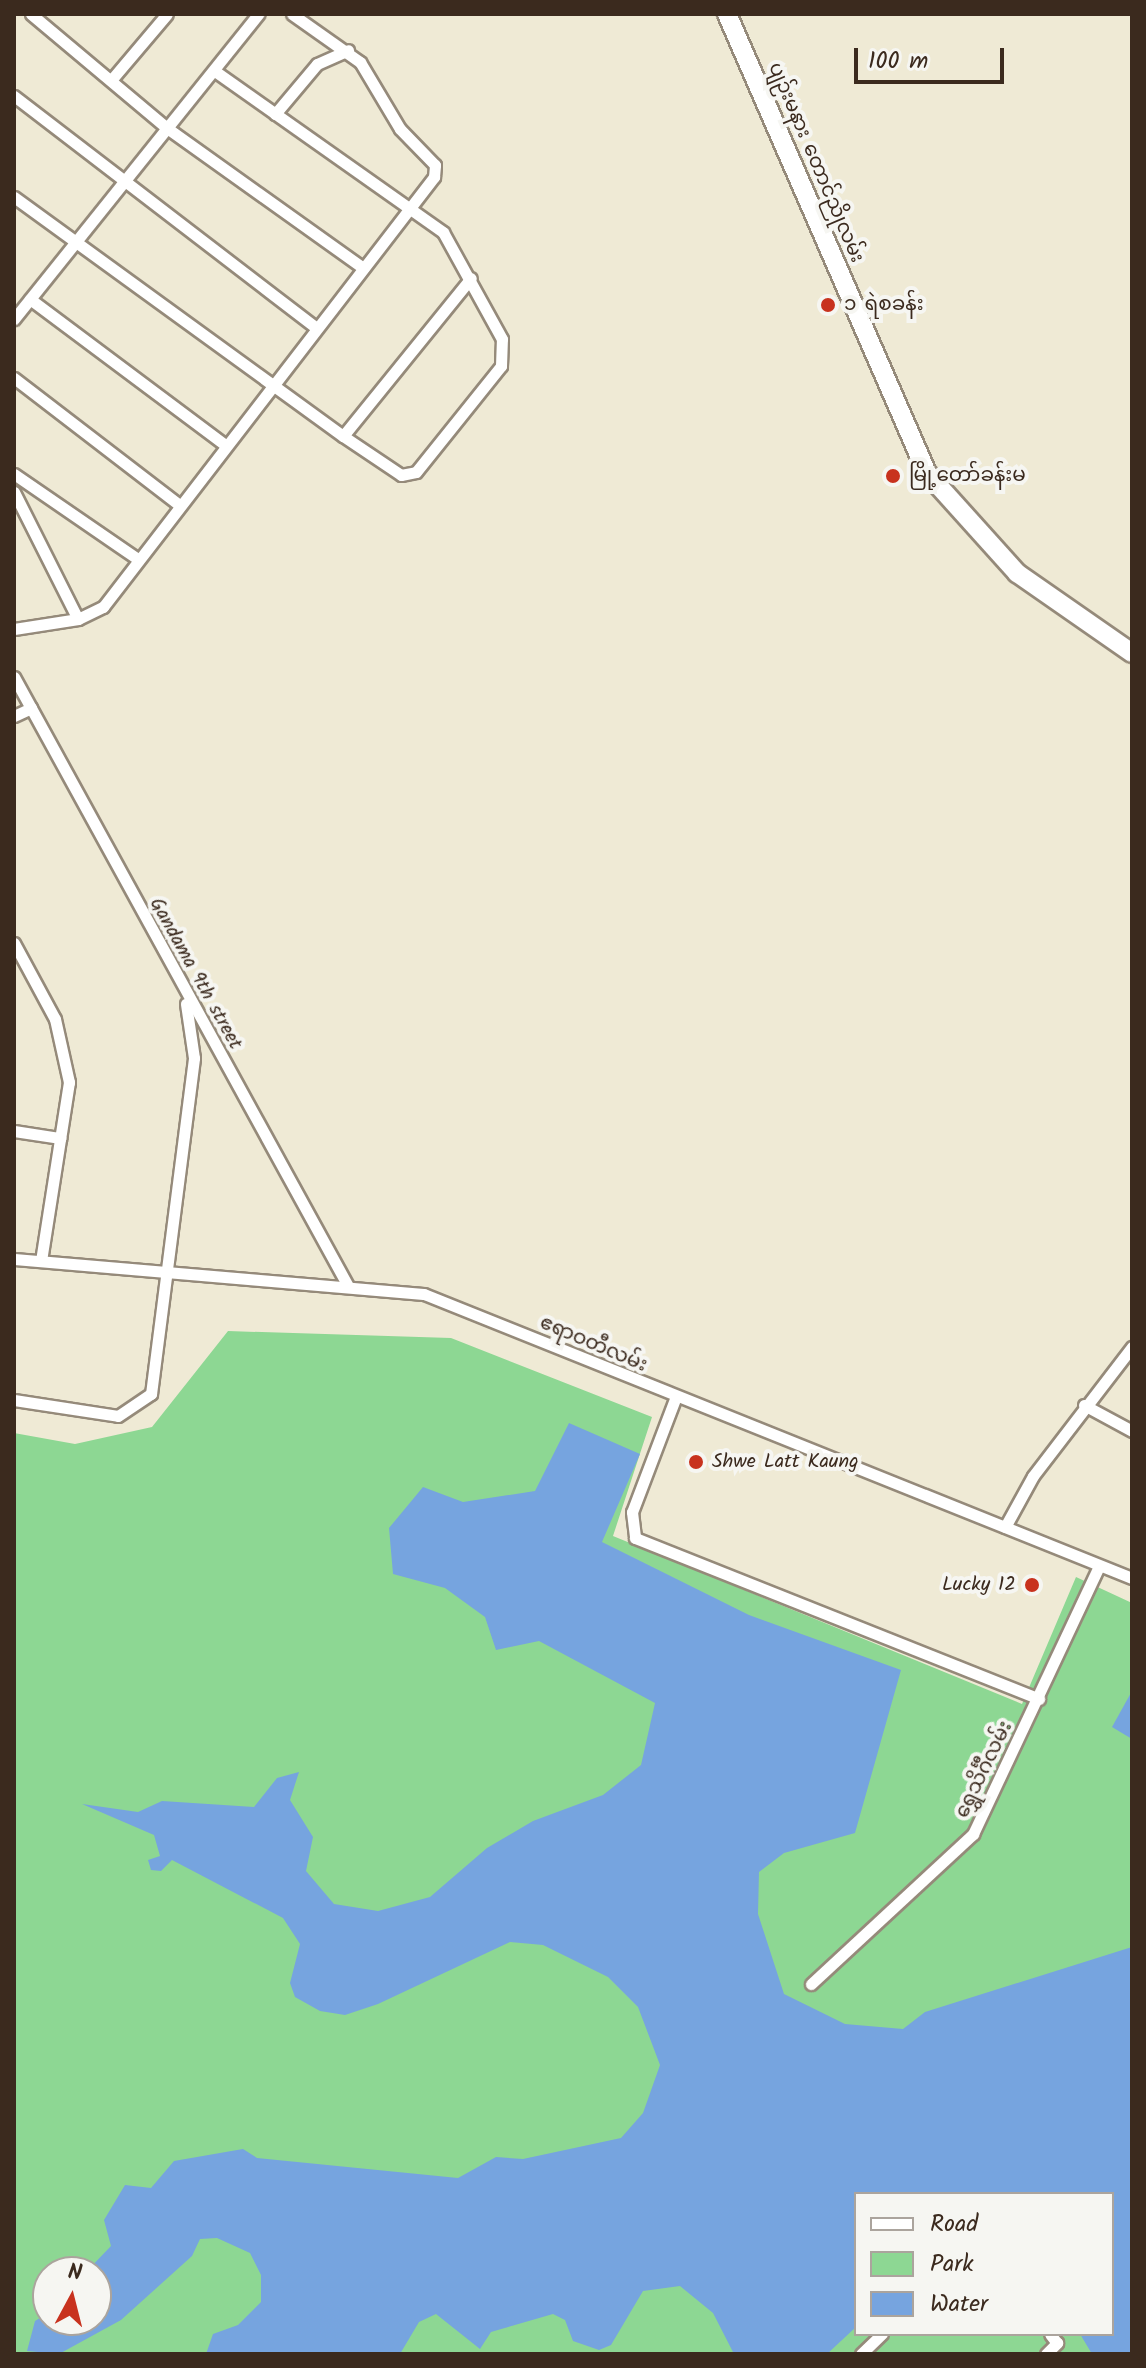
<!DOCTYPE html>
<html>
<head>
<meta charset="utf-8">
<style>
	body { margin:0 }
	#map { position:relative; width:1146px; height:2368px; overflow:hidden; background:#efead5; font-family:Kalam,"Noto Sans Myanmar",sans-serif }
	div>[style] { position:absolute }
	.green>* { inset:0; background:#8dd793 }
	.water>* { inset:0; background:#76a4df }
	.roads { filter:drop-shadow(2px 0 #958a7a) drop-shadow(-2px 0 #958a7a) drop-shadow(0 2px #958a7a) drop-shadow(0 -2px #958a7a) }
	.street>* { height:11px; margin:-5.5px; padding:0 5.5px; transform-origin:5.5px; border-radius:5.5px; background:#fff }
	.primary>* { height:18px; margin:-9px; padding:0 9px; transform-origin:9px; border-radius:9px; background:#fff }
	.dots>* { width:22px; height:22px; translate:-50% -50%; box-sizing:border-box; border:4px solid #f6f6f2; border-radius:50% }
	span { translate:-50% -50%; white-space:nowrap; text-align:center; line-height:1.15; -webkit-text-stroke:8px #f6f6f2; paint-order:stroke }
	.street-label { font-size:20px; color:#3b2a1e }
	.poi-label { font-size:20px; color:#3b2a1e }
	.left { translate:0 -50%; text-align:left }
	.right { translate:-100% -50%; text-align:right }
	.frame { position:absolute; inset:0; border:16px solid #3b2a1e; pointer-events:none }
	.legend { position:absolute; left:854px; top:2192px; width:260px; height:144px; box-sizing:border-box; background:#f6f6f2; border:2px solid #aba49d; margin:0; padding:10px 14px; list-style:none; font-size:24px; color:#3b2a1e }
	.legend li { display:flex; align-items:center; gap:16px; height:40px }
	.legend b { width:40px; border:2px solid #aba49d }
	.north { position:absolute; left:32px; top:2256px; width:80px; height:80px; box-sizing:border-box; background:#f6f6f2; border:2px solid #aba49d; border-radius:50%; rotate:7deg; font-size:22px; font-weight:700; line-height:32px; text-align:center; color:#3b2a1e }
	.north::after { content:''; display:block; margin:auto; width:28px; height:36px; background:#c8321e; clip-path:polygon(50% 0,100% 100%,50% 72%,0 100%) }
	.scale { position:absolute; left:854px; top:48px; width:150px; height:36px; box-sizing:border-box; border:4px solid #3b2a1e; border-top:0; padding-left:10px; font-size:24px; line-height:28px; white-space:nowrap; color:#3b2a1e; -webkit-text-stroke:6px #f6f6f2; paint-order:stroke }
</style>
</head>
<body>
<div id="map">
	<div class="green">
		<i style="clip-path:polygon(evenodd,228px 1331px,451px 1338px,652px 1417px,613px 1536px,1022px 1704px,1076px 1577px,1132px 1603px,1132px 2354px,14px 2354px,14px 1433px,75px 1444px,152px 1427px,228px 1331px,856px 2194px,1112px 2194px,1112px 2334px,856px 2334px,856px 2194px,228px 1331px,48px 2272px,96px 2272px,96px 2320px,48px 2320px,48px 2272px)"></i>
	</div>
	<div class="water">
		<i style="clip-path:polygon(569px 1423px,640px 1454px,602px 1542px,749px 1615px,901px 1670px,855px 1833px,784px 1853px,759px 1872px,758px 1914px,784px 1994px,845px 2024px,903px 2029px,925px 2012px,1132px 1947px,1132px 2354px,1092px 2354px,1080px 2334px,1112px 2334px,1112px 2194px,856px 2194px,856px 2327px,827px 2354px,734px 2354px,713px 2313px,680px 2286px,643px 2291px,611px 2345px,599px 2350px,573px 2341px,565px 2320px,553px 2314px,491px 2332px,480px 2349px,436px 2314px,419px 2322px,400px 2354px,206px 2354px,213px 2334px,238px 2325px,261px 2302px,261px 2275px,250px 2253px,217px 2238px,200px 2239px,192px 2256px,121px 2320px,59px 2354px,27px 2351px,35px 2321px,48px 2313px,48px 2320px,96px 2320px,96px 2272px,86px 2272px,111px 2246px,104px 2220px,125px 2185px,151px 2188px,174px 2161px,243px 2149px,257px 2158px,458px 2178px,496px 2157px,523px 2159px,621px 2138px,643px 2113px,660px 2065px,638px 2007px,608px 1977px,543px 1945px,510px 1942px,378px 2004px,345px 2015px,320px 2011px,295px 1997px,290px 1983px,300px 1944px,283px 1918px,172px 1860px,161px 1871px,151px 1870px,148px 1860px,160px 1856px,154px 1835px,82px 1804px,138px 1812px,162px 1801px,254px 1807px,277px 1778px,299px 1772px,290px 1800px,313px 1837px,306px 1871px,334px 1904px,378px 1911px,430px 1897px,487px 1848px,533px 1821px,603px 1795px,641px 1765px,655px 1703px,539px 1641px,496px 1650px,485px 1617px,445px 1588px,393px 1574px,389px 1528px,423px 1487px,463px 1502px,535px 1491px)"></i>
		<i style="clip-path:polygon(1132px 1691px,1132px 1739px,1112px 1727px)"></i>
	</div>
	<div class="roads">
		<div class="street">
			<i style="left:31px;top:14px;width:177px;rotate:40deg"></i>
			<i style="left:167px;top:128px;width:241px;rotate:35.5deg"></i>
			<i style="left:112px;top:79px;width:85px;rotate:-49.8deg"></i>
			<i style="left:14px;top:96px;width:379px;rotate:37.5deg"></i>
			<i style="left:275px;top:114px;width:65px;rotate:-50deg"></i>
			<i style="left:317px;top:64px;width:34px;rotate:-24deg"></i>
			<i style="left:14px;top:197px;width:407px;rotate:36deg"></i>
			<i style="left:343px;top:436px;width:70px;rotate:33.9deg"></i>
			<i style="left:401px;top:475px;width:15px;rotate:-11deg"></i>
			<i style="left:416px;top:472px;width:136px;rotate:-51.3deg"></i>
			<i style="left:501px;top:366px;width:27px;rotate:-88deg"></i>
			<i style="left:502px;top:339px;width:122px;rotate:-118.9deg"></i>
			<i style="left:443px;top:232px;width:279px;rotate:-144.8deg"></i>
			<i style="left:30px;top:299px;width:244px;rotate:36.8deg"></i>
			<i style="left:14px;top:319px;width:391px;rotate:-51.3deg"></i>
			<i style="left:14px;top:378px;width:207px;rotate:37.5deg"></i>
			<i style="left:343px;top:436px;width:203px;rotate:-51deg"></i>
			<i style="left:14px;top:474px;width:148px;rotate:34.5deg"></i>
			<i style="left:14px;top:492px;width:142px;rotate:63.3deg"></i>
			<i style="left:14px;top:629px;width:65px;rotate:-8.9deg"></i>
			<i style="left:78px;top:619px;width:28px;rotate:-26deg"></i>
			<i style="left:103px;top:607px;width:543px;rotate:-52.41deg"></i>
			<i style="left:434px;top:177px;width:12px;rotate:-85deg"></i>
			<i style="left:435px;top:165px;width:50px;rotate:-134.2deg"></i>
			<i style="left:400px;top:129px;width:78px;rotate:-120.8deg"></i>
			<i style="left:360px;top:62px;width:83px;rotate:-144.8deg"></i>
			<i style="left:14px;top:677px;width:695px;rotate:61.26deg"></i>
			<i style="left:14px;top:716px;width:19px;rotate:-25deg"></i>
			<i style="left:14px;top:943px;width:86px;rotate:61.7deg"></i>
			<i style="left:55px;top:1019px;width:65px;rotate:77.5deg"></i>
			<i style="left:69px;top:1082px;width:181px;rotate:98.9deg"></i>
			<i style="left:14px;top:1131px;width:47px;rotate:8.7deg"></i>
			<i style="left:14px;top:1259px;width:411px;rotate:4.9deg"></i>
			<i style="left:424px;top:1294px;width:763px;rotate:21.86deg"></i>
			<i style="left:675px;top:1399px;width:121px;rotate:110.8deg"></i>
			<i style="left:632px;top:1512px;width:26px;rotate:83deg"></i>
			<i style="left:635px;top:1538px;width:435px;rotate:21.7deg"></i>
			<i style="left:14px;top:1400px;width:105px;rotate:8.7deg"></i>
			<i style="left:118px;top:1416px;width:40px;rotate:-34deg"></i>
			<i style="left:151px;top:1394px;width:339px;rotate:-82.7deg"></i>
			<i style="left:194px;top:1058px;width:55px;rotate:-98.4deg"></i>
			<i style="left:1084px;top:1405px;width:55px;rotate:28.4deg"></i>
			<i style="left:1005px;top:1527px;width:58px;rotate:-61.2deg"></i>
			<i style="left:1033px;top:1476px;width:163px;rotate:-52.5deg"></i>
			<i style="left:811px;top:1984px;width:221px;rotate:-42.8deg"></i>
			<i style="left:973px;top:1834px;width:296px;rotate:-64.8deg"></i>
			<i style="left:861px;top:2354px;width:29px;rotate:-44deg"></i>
			<i style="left:1046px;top:2354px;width:16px;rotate:-45deg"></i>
			<i style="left:1057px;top:2343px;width:11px;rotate:-128deg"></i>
		</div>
		<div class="primary">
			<i style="left:727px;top:14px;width:501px;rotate:66.46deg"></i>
			<i style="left:927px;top:473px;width:135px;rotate:48deg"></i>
			<i style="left:1017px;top:573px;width:140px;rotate:34.8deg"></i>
		</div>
	</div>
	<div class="dots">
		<i style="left:828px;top:305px;background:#c8321e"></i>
		<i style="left:893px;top:476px;background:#c8321e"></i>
		<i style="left:696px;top:1462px;background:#c8321e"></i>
		<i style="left:1032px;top:1585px;background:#c8321e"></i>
	</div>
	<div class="street-label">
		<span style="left:815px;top:163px;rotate:67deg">ပျဉ်းမနား တောင်ညိုလမ်း</span>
		<span style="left:195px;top:974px;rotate:61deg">Gandama 9th street</span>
		<span style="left:593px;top:1345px;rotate:23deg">ဧရာဝတီလမ်း</span>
		<span style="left:985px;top:1770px;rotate:-64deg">ရွှေသိင်္ဂီလမ်း</span>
	</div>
	<div class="poi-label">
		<span class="left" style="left:844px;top:305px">၁ ရဲစခန်း</span>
		<span class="left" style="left:909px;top:476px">မြို့တော်ခန်းမ</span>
		<span class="left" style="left:712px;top:1462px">Shwe Latt Kaung</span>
		<span class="right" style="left:1016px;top:1585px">Lucky 12</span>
	</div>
	<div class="frame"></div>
	<ul class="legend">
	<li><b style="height:10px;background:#fff"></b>Road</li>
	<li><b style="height:22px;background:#8dd793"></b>Park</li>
	<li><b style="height:22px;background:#76a4df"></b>Water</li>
	</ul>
	<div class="north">N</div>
	<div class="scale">100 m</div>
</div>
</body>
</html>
